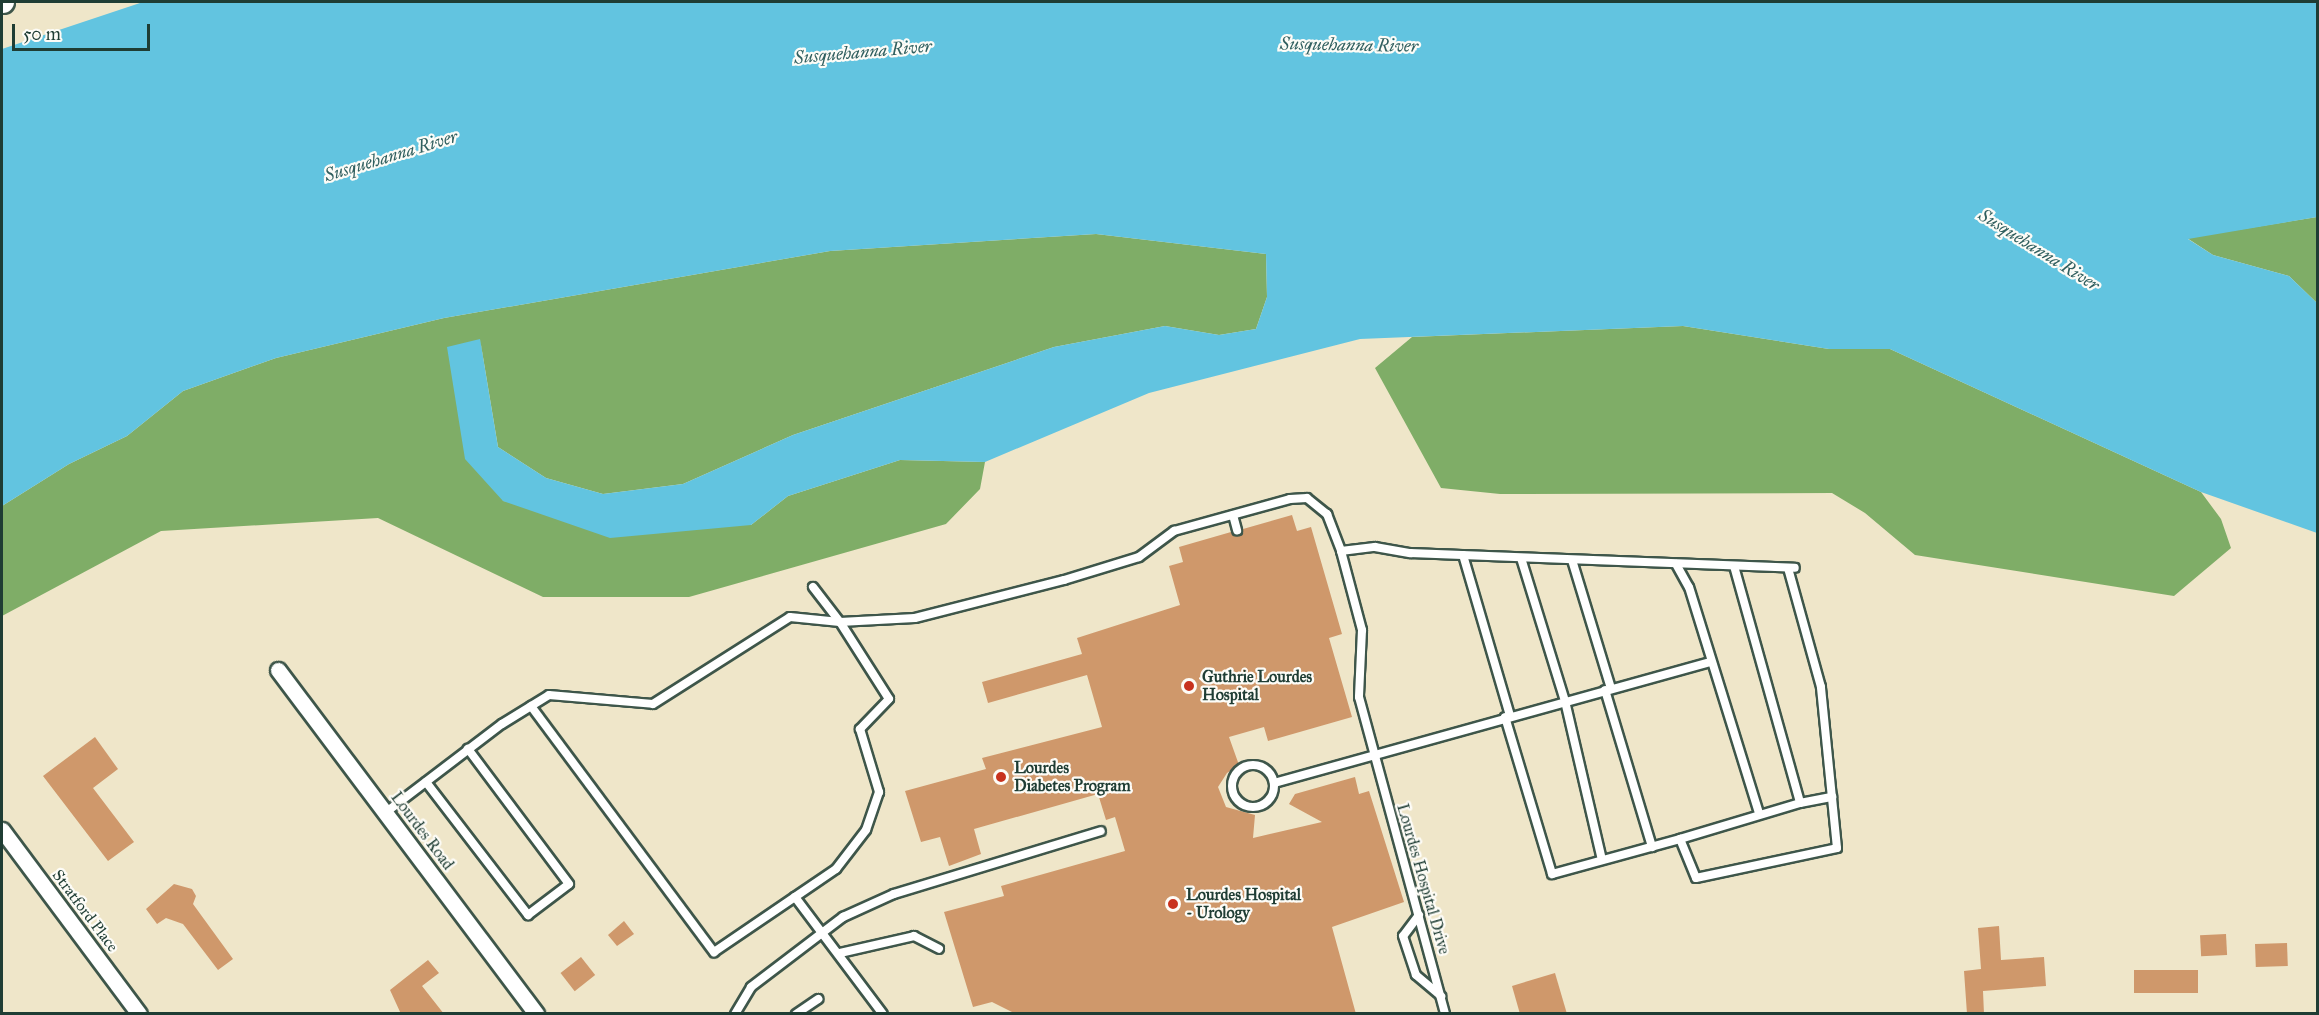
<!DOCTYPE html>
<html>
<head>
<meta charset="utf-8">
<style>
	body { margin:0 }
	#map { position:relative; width:2319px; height:1015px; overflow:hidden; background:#efe6c9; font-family:"IM FELL Great Primer",serif }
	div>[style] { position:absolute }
	.forest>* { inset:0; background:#7fad67 }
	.water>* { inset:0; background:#62c4e0 }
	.building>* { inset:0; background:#cf986b; transform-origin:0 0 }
	.roads { filter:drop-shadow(2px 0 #3e564a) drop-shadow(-2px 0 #3e564a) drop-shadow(0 2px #3e564a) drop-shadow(0 -2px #3e564a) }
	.service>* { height:8px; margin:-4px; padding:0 4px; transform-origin:4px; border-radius:4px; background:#fff }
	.service>.ring { margin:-4px; padding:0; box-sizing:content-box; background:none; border:8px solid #fff; border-radius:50% }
	.minor>* { height:15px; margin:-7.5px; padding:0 7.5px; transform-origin:7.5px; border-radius:7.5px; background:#fff }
	.primary>* { height:22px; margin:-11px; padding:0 11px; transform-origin:11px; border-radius:11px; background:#fff }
	.dots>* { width:16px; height:16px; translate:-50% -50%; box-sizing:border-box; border:3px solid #fdfcf7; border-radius:50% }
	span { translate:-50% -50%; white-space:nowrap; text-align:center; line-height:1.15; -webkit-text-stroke:4.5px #fdfcf7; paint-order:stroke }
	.poi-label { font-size:16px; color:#1f3d34; font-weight:700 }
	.left { translate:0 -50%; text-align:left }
	.street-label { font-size:16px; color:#1f3d34 }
	.water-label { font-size:18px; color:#305f5f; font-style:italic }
	.frame { position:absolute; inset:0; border:3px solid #1f3d34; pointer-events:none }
	.scale { position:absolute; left:12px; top:24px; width:138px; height:27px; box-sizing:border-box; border:3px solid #1f3d34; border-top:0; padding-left:8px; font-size:18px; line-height:21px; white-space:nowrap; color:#1f3d34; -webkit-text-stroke:4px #fdfcf7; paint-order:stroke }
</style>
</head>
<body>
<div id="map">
	<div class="forest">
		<i style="clip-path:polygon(2317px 217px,2317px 303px,2289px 276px,2213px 255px,2187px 238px)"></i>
		<i style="clip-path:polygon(1096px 234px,1266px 254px,1267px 297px,1256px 329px,1219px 335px,1165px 326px,1054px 347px,793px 435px,683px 484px,603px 494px,546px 478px,498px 447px,480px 339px,503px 501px,751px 525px,788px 496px,900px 460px,985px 462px,980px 489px,946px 524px,689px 597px,543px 597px,378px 518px,161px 531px,2px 616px,2px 506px,69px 464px,127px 436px,183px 391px,276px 358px,444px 318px,830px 251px)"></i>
		<i style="clip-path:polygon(1683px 326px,1829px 349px,1890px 349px,2201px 492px,2221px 519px,2231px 548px,2174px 596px,1915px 555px,1865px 513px,1832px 493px,1500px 494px,1441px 488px,1375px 368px,1412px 337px)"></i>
	</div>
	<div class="water">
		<i style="clip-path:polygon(143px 2px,2317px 2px,2317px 217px,2188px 239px,2213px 255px,2289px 276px,2317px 303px,2317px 533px,2201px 492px,1890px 349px,1829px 349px,1683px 326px,1360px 339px,1149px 393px,985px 462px,900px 460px,788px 496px,751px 525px,610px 538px,503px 501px,465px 459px,447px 347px,480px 339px,498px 447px,546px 478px,603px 494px,683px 484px,793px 435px,1054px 347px,1165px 326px,1219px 335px,1256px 329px,1267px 297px,1266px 254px,1096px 234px,830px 251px,444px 318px,276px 358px,183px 391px,127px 436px,69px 464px,2px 506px,2px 49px)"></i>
	</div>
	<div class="building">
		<i style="clip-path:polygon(1292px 515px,1297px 531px,1311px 527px,1342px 634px,1329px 638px,1352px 717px,1268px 741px,1264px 727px,1229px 737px,1239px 765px,1227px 773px,1218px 787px,1226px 807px,1255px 815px,1253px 838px,1322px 822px,1289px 804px,1295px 794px,1355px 777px,1359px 794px,1369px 791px,1404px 902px,1332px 927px,1356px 1014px,1016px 1014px,992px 1002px,973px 1007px,944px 912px,1004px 896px,1001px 886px,1125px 851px,1115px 817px,1106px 820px,1098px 794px,974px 829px,981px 854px,949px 866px,940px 837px,921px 842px,905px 791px,986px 769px,982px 758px,1102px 727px,1087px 675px,988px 703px,982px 682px,1082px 654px,1077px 638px,1180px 605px,1169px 566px,1183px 562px,1179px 547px,1231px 532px,1239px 536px,1243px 529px)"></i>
		<i style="clip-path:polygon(95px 737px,118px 769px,93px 788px,134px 842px,108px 861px,43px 776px)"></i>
		<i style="clip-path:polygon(174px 884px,192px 889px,196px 896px,193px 904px,233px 959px,218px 970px,183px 924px,166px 918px,157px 924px,146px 909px)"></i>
		<i style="clip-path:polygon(624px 921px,634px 934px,617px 946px,608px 935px)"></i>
		<i style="clip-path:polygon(1999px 926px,2001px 960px,2044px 957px,2046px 986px,1983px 991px,1984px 1014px,1967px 1014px,1964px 971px,1981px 969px,1978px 928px)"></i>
		<i style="left:2226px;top:934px;width:21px;height:26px;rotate:87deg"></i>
		<i style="left:2287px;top:943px;width:23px;height:32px;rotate:88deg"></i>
		<i style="left:581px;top:957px;width:23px;height:26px;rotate:52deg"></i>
		<i style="clip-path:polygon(428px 960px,439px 973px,422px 986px,444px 1014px,401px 1014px,390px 990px)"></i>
		<i style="left:2198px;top:970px;width:23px;height:64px;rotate:90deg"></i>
		<i style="clip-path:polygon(1555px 973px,1567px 1014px,1520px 1014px,1512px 986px)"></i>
	</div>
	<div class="roads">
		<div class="service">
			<i style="left:1233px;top:515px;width:16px;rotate:75deg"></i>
			<i style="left:1341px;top:551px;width:34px;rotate:-7deg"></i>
			<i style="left:1375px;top:547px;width:36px;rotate:10deg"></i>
			<i style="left:1410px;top:553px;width:385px;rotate:2.2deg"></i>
			<i style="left:1463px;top:555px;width:168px;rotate:73.7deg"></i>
			<i style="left:1521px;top:558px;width:150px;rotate:72.9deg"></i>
			<i style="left:1565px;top:701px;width:163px;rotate:76.9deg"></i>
			<i style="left:1572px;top:560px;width:134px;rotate:73.1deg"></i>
			<i style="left:1676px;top:564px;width:26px;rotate:61deg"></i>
			<i style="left:1689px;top:587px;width:237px;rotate:72.8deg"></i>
			<i style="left:1734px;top:566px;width:246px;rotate:74.4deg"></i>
			<i style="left:1800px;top:803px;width:125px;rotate:163.3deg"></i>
			<i style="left:1680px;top:839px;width:42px;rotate:67.7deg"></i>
			<i style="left:1696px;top:878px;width:144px;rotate:-12deg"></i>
			<i style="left:1837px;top:848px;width:162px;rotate:-95.7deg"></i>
			<i style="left:1821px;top:687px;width:123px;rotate:-105.5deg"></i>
			<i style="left:813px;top:587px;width:44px;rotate:52.4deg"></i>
			<i style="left:840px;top:622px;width:75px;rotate:-3.1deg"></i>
			<i style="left:915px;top:618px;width:154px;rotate:-14.3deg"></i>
			<i style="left:1064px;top:580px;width:78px;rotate:-17deg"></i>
			<i style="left:1139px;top:557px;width:44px;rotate:-36.6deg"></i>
			<i style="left:1174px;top:531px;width:120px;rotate:-15.4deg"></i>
			<i style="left:1290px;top:499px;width:17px;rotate:-3deg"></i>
			<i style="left:1307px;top:498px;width:26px;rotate:39deg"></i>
			<i style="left:1327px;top:514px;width:40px;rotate:69deg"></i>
			<i style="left:1341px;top:551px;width:82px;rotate:75.1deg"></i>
			<i style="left:1362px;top:630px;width:67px;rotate:92.6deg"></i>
			<i style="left:1359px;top:697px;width:328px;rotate:74.8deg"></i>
			<i style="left:1605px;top:690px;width:164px;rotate:73.3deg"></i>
			<i style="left:531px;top:706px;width:307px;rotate:53.4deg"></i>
			<i style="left:714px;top:952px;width:98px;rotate:-34.2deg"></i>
			<i style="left:1505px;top:717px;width:164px;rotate:73.3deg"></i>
			<i style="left:1552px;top:874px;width:133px;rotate:-15.3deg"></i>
			<i class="ring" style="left:1232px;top:765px;width:34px;height:34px"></i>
			<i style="left:426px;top:782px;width:168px;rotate:52.5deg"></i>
			<i style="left:528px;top:915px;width:51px;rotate:-37.1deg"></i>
			<i style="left:569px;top:884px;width:169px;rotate:-126.8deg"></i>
			<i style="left:1274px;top:783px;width:452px;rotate:-15.5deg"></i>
			<i style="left:1800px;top:803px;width:33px;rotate:-11deg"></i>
			<i style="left:385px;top:813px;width:147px;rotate:-37.3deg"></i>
			<i style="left:502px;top:724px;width:55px;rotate:-31.7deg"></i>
			<i style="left:549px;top:695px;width:104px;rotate:4.9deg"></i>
			<i style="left:653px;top:704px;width:162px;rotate:-32.4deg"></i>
			<i style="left:790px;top:617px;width:50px;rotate:5.7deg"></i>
			<i style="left:840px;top:622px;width:91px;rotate:57.5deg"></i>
			<i style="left:889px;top:699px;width:42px;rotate:134deg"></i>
			<i style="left:860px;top:729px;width:66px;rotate:73.2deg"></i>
			<i style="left:879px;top:792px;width:40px;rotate:108.9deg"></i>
			<i style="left:866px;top:830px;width:49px;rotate:127.6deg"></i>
			<i style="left:836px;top:869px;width:50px;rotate:145.7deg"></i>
			<i style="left:795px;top:897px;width:146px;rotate:53.1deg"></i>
			<i style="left:1419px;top:915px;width:26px;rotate:127deg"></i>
			<i style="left:1403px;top:936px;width:41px;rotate:71.6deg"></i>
			<i style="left:1416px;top:975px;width:33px;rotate:40deg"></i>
			<i style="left:840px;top:953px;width:76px;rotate:-12.9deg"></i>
			<i style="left:914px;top:936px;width:28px;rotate:27deg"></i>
			<i style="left:735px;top:1014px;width:31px;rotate:-59deg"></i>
			<i style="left:751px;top:987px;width:116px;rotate:-37.3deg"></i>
			<i style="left:843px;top:917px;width:56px;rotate:-24.3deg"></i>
			<i style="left:894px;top:894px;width:216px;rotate:-16.9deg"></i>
			<i style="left:796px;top:1014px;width:27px;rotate:-34deg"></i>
		</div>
		<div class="minor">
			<i style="left:278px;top:670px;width:430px;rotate:53.1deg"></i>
			<i style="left:2px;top:830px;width:229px;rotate:53.3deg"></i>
		</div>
		<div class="primary">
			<i style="left:2px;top:2px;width:1px"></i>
		</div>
	</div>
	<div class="dots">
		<i style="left:1189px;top:686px;background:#c8321e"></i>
		<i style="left:1001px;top:777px;background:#c8321e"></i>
		<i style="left:1173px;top:904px;background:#c8321e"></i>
	</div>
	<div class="poi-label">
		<span class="left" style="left:1202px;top:686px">Guthrie Lourdes<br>Hospital</span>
		<span class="left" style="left:1014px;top:777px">Lourdes<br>Diabetes Program</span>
		<span class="left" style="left:1186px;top:904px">Lourdes Hospital<br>- Urology</span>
	</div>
	<div class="street-label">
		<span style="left:422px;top:831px;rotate:53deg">Lourdes Road</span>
		<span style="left:1423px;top:879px;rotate:74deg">Lourdes Hospital Drive</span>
		<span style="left:85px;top:911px;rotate:53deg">Stratford Place</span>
	</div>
	<div class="water-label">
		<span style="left:1349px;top:45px;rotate:1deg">Susquehanna River</span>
		<span style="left:863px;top:52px;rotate:-5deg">Susquehanna River</span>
		<span style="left:391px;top:156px;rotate:-17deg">Susquehanna River</span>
		<span style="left:2039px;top:250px;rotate:32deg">Susquehanna River</span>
	</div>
	<div class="frame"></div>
	<div class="scale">50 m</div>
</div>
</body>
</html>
